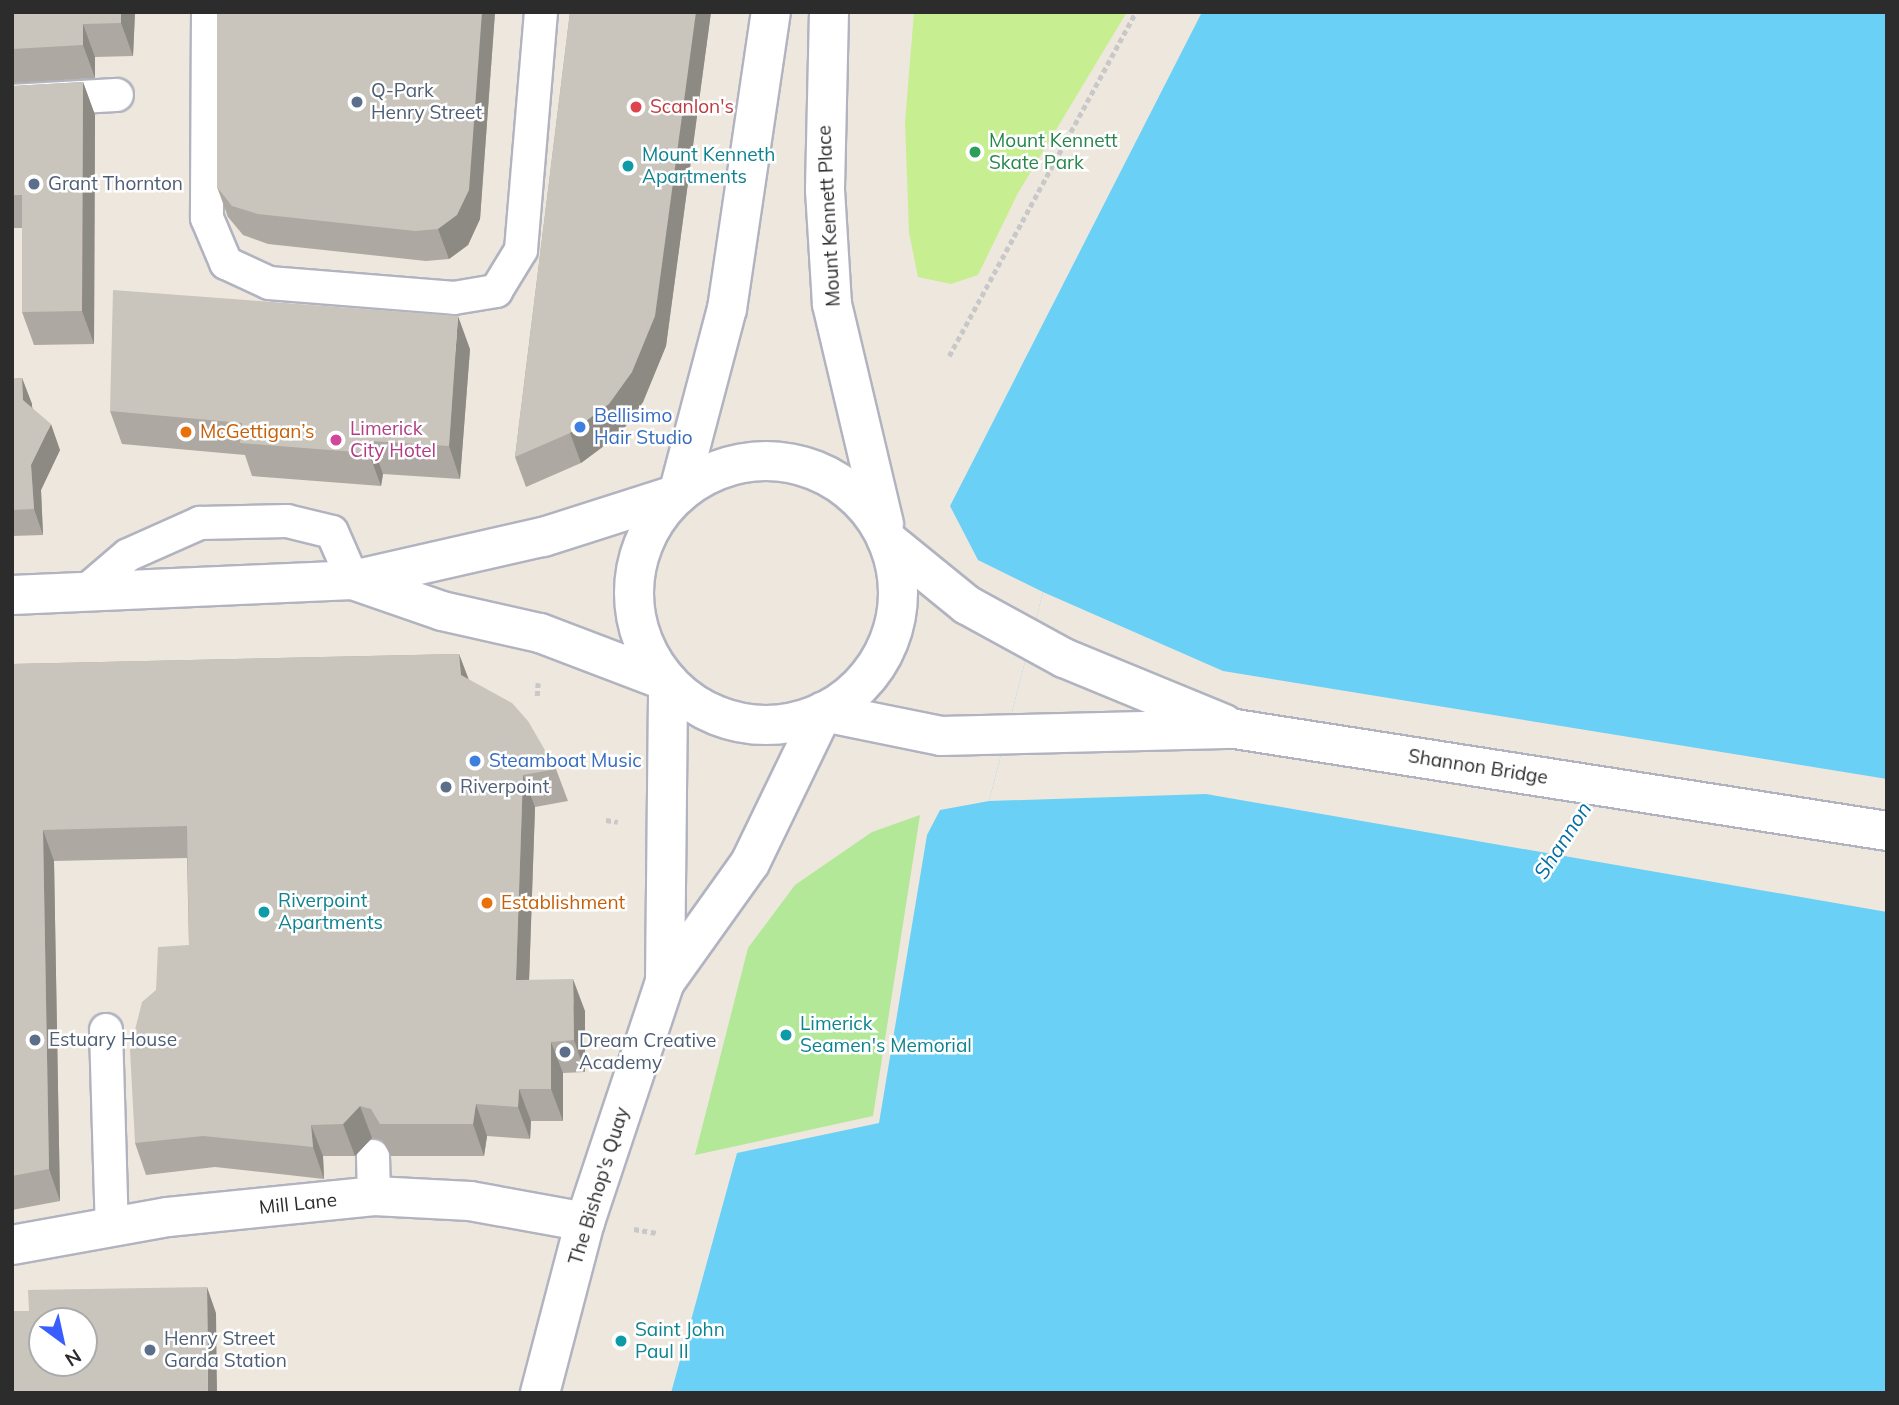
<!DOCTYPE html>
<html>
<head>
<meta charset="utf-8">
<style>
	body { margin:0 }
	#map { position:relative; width:1899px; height:1405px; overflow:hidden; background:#eee7dd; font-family:Mulish,sans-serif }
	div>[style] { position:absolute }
	.green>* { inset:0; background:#b2e897 }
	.pitch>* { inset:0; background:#c7ef92 }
	.water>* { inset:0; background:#6bd0f6 }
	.pier>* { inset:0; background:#eee7dd }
	.path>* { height:4.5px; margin-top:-2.25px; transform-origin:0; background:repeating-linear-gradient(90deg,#c8c8c8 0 5px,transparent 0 8.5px) }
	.roads { filter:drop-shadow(2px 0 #b1b4c0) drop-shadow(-2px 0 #b1b4c0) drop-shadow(0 2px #b1b4c0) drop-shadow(0 -2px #b1b4c0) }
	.service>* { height:32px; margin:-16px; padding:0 16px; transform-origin:16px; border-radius:16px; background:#fff }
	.minor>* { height:38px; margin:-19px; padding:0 19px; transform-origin:19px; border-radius:19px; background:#fff }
	.secondary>* { height:38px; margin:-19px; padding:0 19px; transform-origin:19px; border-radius:19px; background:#fff }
	.secondary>.ring { margin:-19px; padding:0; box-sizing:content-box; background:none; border:38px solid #fff; border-radius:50% }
	.wall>* { inset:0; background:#ada9a2 }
	.shaded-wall>* { inset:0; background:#8d8a84 }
	.building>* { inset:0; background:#c9c5bc }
	.dots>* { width:19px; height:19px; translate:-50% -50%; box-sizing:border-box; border:4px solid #fff; border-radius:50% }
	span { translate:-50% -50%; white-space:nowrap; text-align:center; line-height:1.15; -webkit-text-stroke:5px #fff; paint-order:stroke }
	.service-label { font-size:19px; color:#4e5e75 }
	.left { translate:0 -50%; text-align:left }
	.health-label { font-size:19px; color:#be3a42 }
	.leisure-label { font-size:19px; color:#27864d }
	.culture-label { font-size:19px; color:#0d838f }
	.street-label { font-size:19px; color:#2c2c2c }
	.shop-label { font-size:19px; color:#366cbe }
	.hotel-label { font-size:19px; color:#b23c85 }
	.food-label { font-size:19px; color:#c56008 }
	.water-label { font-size:21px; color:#056ea6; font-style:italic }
	.frame { position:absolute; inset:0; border:14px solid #2c2c2c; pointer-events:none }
	.north { position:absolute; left:28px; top:1307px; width:70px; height:70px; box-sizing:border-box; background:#fff; border:2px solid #ababab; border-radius:50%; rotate:147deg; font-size:19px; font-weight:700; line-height:28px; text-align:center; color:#2c2c2c }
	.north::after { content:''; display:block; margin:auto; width:24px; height:32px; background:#3a5dff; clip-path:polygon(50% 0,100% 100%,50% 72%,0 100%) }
</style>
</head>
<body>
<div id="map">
	<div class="green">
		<i style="clip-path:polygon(920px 815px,873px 1116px,695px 1155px,748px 948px,795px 885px,872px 832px)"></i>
	</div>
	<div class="pitch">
		<i style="clip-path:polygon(914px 12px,1127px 12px,1018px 193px,978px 275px,951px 284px,918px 277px,909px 233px,905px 122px)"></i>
	</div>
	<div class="water">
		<i style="clip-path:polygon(1202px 12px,1887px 12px,1887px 1393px,671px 1393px,737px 1153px,879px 1123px,927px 835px,940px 810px,989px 801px,1043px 592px,978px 560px,950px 506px)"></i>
	</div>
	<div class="pier">
		<i style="clip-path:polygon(1043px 592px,1223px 671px,1887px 779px,1887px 912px,1206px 794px,989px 801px)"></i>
	</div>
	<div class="path">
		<i style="left:949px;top:356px;width:392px;rotate:-61.5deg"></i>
		<i style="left:537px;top:696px;width:13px;rotate:-86deg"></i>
		<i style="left:606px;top:820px;width:12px;rotate:9deg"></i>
		<i style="left:634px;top:1229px;width:23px;rotate:10deg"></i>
	</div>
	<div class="roads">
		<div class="service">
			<i style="left:208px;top:12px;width:206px;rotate:90.3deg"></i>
			<i style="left:207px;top:218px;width:49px;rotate:67.1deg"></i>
			<i style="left:226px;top:263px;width:47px;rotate:24.9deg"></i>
			<i style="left:269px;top:283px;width:186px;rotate:4.6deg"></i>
			<i style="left:454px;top:298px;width:43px;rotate:-9.5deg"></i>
			<i style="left:496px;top:291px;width:48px;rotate:-58.6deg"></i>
			<i style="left:521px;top:250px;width:239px;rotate:-85.2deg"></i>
			<i style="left:12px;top:101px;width:105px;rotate:-3.3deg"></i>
			<i style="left:86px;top:591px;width:55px;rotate:-40.6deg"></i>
			<i style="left:128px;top:555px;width:79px;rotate:-24deg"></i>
			<i style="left:200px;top:523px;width:87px;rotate:-1.3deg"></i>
			<i style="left:287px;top:521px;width:46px;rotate:13.7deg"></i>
			<i style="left:332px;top:532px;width:52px;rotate:66.4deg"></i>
			<i style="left:106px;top:1030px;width:197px;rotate:88.3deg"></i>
			<i style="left:373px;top:1156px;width:40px;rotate:88.6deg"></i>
		</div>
		<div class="minor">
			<i style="left:665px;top:982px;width:300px;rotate:-89.4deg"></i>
			<i style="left:12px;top:1245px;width:158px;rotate:-10.2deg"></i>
			<i style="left:168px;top:1217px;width:207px;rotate:-5.8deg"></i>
			<i style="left:374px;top:1196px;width:96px;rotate:3deg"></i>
			<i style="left:470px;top:1201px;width:117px;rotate:10.3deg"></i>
			<i style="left:540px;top:1393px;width:177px;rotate:-75.3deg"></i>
			<i style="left:585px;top:1222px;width:253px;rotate:-71.6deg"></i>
			<i style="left:665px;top:982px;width:146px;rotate:-54.5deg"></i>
			<i style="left:750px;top:863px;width:168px;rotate:-64.2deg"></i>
		</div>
		<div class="secondary">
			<i style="left:829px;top:12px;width:178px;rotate:91.3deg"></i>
			<i style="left:825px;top:190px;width:114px;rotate:86.5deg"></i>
			<i style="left:832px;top:304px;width:226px;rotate:76.7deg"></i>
			<i class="ring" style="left:634px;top:461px;width:226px;height:226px"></i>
			<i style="left:678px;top:494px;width:191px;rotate:-75.2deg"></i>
			<i style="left:727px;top:309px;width:300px;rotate:-81.6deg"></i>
			<i style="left:887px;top:540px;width:103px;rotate:39.1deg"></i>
			<i style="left:967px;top:605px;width:111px;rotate:28.7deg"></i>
			<i style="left:1064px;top:658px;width:173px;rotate:22.4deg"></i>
			<i style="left:353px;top:580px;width:94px;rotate:19.2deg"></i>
			<i style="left:442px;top:611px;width:100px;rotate:12.7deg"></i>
			<i style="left:540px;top:633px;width:137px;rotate:20.9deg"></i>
			<i style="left:12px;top:595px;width:341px;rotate:-2.5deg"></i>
			<i style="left:353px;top:580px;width:195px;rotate:-12.8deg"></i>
			<i style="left:543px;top:537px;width:142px;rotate:-17.7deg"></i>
			<i style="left:823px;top:712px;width:120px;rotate:11.5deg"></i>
			<i style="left:941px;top:736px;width:294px;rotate:-1.4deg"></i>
			<i style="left:1235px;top:729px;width:660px;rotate:8.89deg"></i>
		</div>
	</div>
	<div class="wall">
		<i style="clip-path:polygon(12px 12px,135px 12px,133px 56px,95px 57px,95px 78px,12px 83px)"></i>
		<i style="clip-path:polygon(217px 12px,495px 12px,480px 219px,468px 245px,449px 259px,426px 261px,268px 244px,243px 235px,228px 217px,217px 187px)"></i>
		<i style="clip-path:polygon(570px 12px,711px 12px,666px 346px,643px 402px,620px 434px,581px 463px,526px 487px,515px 457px)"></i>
		<i style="clip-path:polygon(83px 82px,95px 115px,94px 344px,34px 345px,22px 312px,22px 228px,12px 228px,12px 86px)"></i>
		<i style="clip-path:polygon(470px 349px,460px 479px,383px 474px,381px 486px,252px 476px,245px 455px,122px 444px,110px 411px)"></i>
		<i style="clip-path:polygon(22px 378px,32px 404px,32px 407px,60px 450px,41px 490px,43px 535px,12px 536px,12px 379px)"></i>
		<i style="clip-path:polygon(459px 654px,469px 680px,556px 769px,568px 801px,535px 807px,529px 980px,585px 1011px,585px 1072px,563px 1073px,563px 1121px,531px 1121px,530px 1139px,487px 1136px,484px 1156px,391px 1156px,382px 1140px,372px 1138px,355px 1156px,323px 1156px,324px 1179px,215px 1167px,146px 1175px,135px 1143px,156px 990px,189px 945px,187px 858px,54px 861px,60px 1201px,12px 1210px,12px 664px)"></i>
	</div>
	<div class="shaded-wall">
		<i style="clip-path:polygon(121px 12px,135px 12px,133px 56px,121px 23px)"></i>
		<i style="clip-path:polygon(482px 12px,495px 12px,480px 219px,468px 245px,449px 259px,438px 229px)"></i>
		<i style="clip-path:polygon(696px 12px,711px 12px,666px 346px,643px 402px,620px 434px,581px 463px,570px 433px)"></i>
		<i style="clip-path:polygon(83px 24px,95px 57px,95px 78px,83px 45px)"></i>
		<i style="clip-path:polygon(83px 82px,95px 115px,94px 344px,82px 311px)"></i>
		<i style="clip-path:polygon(458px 316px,470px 349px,460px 479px,449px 446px)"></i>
		<i style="clip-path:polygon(22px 378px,32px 404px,33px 426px,23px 400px)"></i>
		<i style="clip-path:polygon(51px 424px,60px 450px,41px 490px,43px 535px,34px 509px,31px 465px)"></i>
		<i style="clip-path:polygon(371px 441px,383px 474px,381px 486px,369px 453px)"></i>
		<i style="clip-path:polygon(459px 654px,471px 686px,461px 675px)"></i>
		<i style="clip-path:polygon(523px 775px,535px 807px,528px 1012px,516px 980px)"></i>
		<i style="clip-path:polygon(43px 830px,54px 861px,60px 1201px,49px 1169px)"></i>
		<i style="clip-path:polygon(573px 979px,585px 1011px,585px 1072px,574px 1040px)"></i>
		<i style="clip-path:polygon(551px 1042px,563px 1073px,563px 1121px,551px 1089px)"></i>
		<i style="clip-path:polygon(519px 1089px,531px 1121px,530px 1139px,518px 1107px)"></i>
		<i style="clip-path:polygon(476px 1104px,487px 1136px,484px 1156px,473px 1124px)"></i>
		<i style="clip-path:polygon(360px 1106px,372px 1138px,355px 1156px,343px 1124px)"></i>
		<i style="clip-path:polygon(311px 1125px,323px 1156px,324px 1179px,313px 1147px)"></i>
		<i style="clip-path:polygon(207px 1287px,216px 1313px,217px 1393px,208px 1393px)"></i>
	</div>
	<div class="building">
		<i style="clip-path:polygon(12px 12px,121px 12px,121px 23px,83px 24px,83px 45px,12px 49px)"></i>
		<i style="clip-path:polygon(217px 12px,482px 12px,469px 190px,457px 215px,438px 229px,415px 231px,258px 214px,232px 206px,217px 187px)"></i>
		<i style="clip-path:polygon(570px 12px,696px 12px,655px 316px,632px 372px,609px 404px,570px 433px,515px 457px)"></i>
		<i style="clip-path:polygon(83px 82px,82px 311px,22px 312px,22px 195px,12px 195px,12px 86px)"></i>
		<i style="clip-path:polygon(113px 290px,458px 316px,449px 446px,371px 441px,369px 453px,240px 443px,242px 423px,110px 411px)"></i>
		<i style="clip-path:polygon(22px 378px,23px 400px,51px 424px,31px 465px,34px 509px,12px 510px,12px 379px)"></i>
		<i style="clip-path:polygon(459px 654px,461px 675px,512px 703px,528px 721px,556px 769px,523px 775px,516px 980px,573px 979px,574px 1040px,551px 1042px,551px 1089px,519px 1089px,518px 1107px,476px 1104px,473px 1124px,380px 1124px,371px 1109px,360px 1106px,343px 1124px,311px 1125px,313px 1147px,203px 1136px,135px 1143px,130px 1050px,142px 1002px,156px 990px,158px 947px,189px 945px,187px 826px,43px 830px,49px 1169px,12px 1176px,12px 664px)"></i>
		<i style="clip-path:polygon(evenodd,207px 1287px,208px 1393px,12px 1393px,12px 1311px,29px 1311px,28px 1290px,207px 1287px,42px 1321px,84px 1321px,84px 1363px,42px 1363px,42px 1321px)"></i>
	</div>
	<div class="dots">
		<i style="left:357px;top:102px;background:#5c6f8a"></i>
		<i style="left:636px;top:107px;background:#e0444e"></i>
		<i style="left:975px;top:152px;background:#2e9e5b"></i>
		<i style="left:628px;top:166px;background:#0f9aa8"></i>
		<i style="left:34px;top:184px;background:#5c6f8a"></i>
		<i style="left:580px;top:427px;background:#3f7fe0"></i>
		<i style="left:186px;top:432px;background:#e8710a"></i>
		<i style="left:336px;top:440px;background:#d1479c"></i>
		<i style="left:475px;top:761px;background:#3f7fe0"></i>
		<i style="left:446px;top:787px;background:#5c6f8a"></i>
		<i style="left:487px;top:903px;background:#e8710a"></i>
		<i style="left:264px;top:912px;background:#0f9aa8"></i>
		<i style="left:786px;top:1035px;background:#0f9aa8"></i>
		<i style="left:35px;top:1040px;background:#5c6f8a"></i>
		<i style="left:565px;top:1052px;background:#5c6f8a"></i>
		<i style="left:621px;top:1341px;background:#0f9aa8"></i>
		<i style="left:150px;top:1350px;background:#5c6f8a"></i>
	</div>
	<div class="service-label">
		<span class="left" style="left:371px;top:102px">Q-Park<br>Henry Street</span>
		<span class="left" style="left:48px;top:184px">Grant Thornton</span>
		<span class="left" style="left:460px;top:787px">Riverpoint</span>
		<span class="left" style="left:49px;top:1040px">Estuary House</span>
		<span class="left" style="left:579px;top:1052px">Dream Creative<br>Academy</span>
		<span class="left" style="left:164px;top:1350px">Henry Street<br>Garda Station</span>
	</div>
	<div class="health-label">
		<span class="left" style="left:650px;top:107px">Scanlon's</span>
	</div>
	<div class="leisure-label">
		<span class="left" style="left:989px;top:152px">Mount Kennett<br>Skate Park</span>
	</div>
	<div class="culture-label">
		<span class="left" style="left:642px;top:166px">Mount Kenneth<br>Apartments</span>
		<span class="left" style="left:278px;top:912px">Riverpoint<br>Apartments</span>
		<span class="left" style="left:800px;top:1035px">Limerick<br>Seamen's Memorial</span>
		<span class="left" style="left:635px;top:1341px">Saint John<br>Paul II</span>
	</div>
	<div class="street-label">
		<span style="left:829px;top:216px;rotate:-93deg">Mount Kennett Place</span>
		<span style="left:1478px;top:767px;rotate:9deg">Shannon Bridge</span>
		<span style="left:599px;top:1186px;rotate:-73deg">The Bishop's Quay</span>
		<span style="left:298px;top:1204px;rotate:-6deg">Mill Lane</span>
	</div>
	<div class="shop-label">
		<span class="left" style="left:594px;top:427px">Bellisimo<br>Hair Studio</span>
		<span class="left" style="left:489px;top:761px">Steamboat Music</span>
	</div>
	<div class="hotel-label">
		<span class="left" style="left:350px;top:440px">Limerick<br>City Hotel</span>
	</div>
	<div class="food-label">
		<span class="left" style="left:200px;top:432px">McGettigan’s</span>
		<span class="left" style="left:501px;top:903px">Establishment</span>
	</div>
	<div class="water-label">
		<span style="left:1562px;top:840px;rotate:-57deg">Shannon</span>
	</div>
	<div class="frame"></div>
	<div class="north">N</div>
</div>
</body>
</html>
